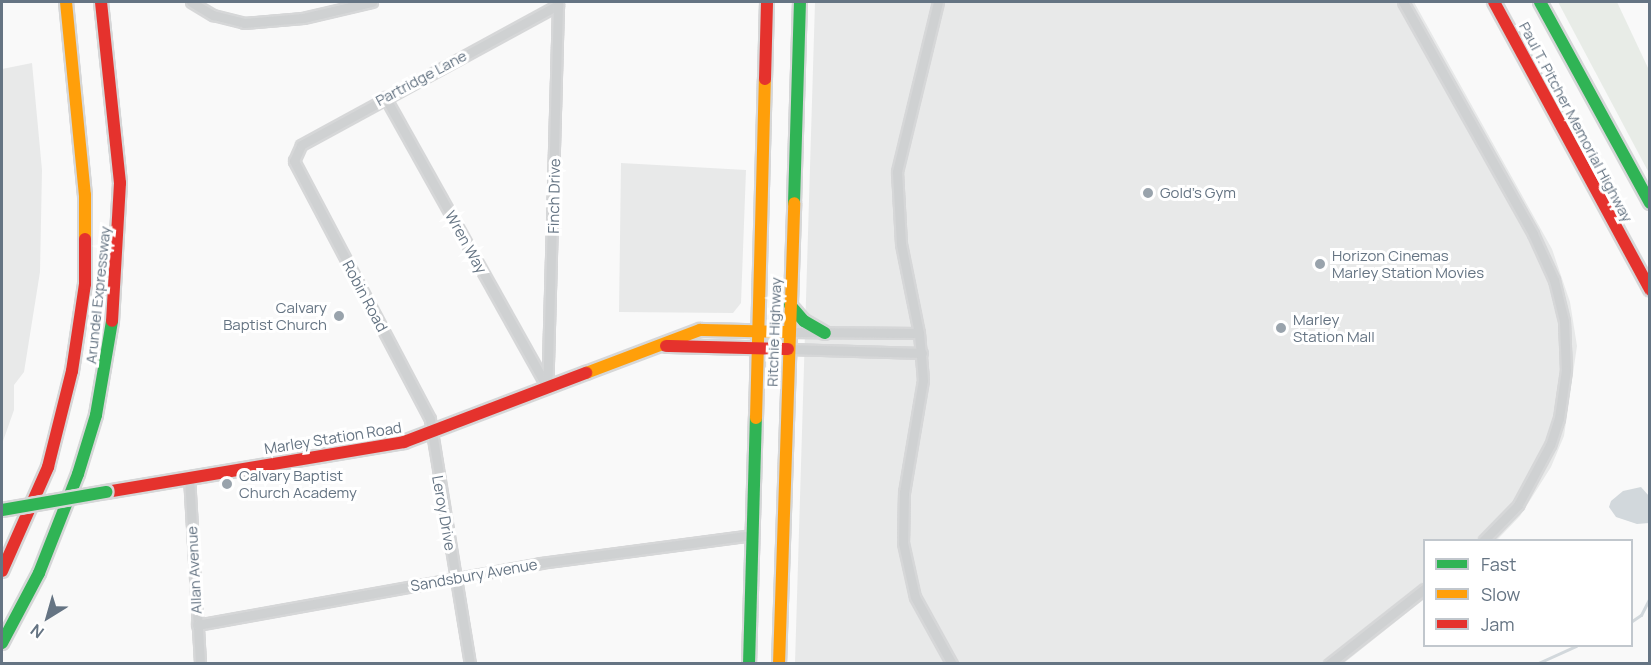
<!DOCTYPE html>
<html>
<head>
<meta charset="utf-8">
<style>
	body { margin:0 }
	#map { position:relative; width:1651px; height:665px; overflow:hidden; background:#f9f9f9; font-family:Manrope,sans-serif }
	div>[style] { position:absolute }
	.built>* { inset:0; background:#e8e9e9 }
	.green>* { inset:0; background:#e8ece7 }
	.water>* { inset:0; background:#d2d8dc }
	.stream>* { height:3px; margin:-1.5px; padding:0 1.5px; transform-origin:1.5px; border-radius:1.5px; background:#d2d8dc }
	.roads { filter:drop-shadow(2px 0 #d6d7d8) drop-shadow(-2px 0 #d6d7d8) drop-shadow(0 2px #d6d7d8) drop-shadow(0 -2px #d6d7d8) }
	.street>* { height:9px; margin:-4.5px; padding:0 4.5px; transform-origin:4.5px; border-radius:4.5px; background:#cfd1d2 }
	.fast>* { height:12px; margin:-6px; padding:0 6px; transform-origin:6px; border-radius:6px; background:#30b455 }
	.slow>* { height:12px; margin:-6px; padding:0 6px; transform-origin:6px; border-radius:6px; background:#ff9f0a }
	.jam>* { height:12px; margin:-6px; padding:0 6px; transform-origin:6px; border-radius:6px; background:#e5322d }
	.bridges { filter:drop-shadow(2px 0 #d6d7d8) drop-shadow(-2px 0 #d6d7d8) drop-shadow(0 2px #d6d7d8) drop-shadow(0 -2px #d6d7d8) }
	.fast-bridge>* { height:12px; margin:-6px; padding:0 6px; transform-origin:6px; border-radius:6px; background:#30b455 }
	.dots>* { width:16px; height:16px; translate:-50% -50%; box-sizing:border-box; border:3px solid #fff; border-radius:50% }
	span { translate:-50% -50%; white-space:nowrap; text-align:center; line-height:1.15; -webkit-text-stroke:6px #fff; paint-order:stroke }
	.street-label { font-size:15px; color:#657483 }
	.poi-label { font-size:15px; color:#657483 }
	.left { translate:0 -50%; text-align:left }
	.right { translate:-100% -50%; text-align:right }
	.frame { position:absolute; inset:0; border:3px solid #657483; pointer-events:none }
	.legend { position:absolute; left:1423px; top:539px; width:210px; height:108px; box-sizing:border-box; background:#fff; border:2px solid #c1c7cd; margin:0; padding:8px 10px; list-style:none; font-size:18px; color:#657483 }
	.legend li { display:flex; align-items:center; gap:12px; height:30px }
	.legend b { width:30px; border:2px solid #c1c7cd }
	.north { position:absolute; left:18px; top:587px; width:60px; height:60px; -webkit-text-stroke:4px #fff; paint-order:stroke; rotate:217deg; font-size:16px; font-weight:700; line-height:24px; text-align:center; color:#657483 }
	.north::after { content:''; display:block; margin:auto; width:21px; height:27px; background:#657483; clip-path:polygon(50% 0,100% 100%,50% 72%,0 100%) }
</style>
</head>
<body>
<div id="map">
	<div class="built">
		<i style="clip-path:polygon(815px 2px,1414px 2px,1552px 249px,1570px 302px,1577px 346px,1564px 436px,1551px 467px,1520px 516px,1497px 540px,1424px 540px,1424px 599px,1344px 663px,795px 663px)"></i>
		<i style="clip-path:polygon(32px 63px,42px 170px,40px 272px,24px 372px,14px 385px,14px 410px,2px 444px,2px 69px)"></i>
		<i style="clip-path:polygon(621px 163px,746px 170px,741px 303px,733px 313px,619px 312px)"></i>
	</div>
	<div class="green">
		<i style="clip-path:polygon(1558px 2px,1617px 2px,1649px 70px,1649px 173px)"></i>
	</div>
	<div class="water">
		<i style="clip-path:polygon(1641px 487px,1649px 496px,1649px 523px,1637px 524px,1616px 517px,1609px 507px,1611px 501px,1623px 491px)"></i>
	</div>
	<div class="stream">
		<i style="left:1632px;top:621px;width:11px;rotate:-34deg"></i>
		<i style="left:1641px;top:615px;width:20px;rotate:-63deg"></i>
		<i style="left:1536px;top:664px;width:44px;rotate:-24.2deg"></i>
	</div>
	<div class="roads">
		<div class="street">
			<i style="left:191px;top:2px;width:26px;rotate:31deg"></i>
			<i style="left:213px;top:15px;width:32px;rotate:14deg"></i>
			<i style="left:244px;top:23px;width:59px;rotate:-4.8deg"></i>
			<i style="left:303px;top:18px;width:71px;rotate:-13.1deg"></i>
			<i style="left:938px;top:2px;width:175px;rotate:103.6deg"></i>
			<i style="left:897px;top:172px;width:72px;rotate:86.8deg"></i>
			<i style="left:901px;top:244px;width:91px;rotate:78.6deg"></i>
			<i style="left:919px;top:333px;width:47px;rotate:85.1deg"></i>
			<i style="left:923px;top:380px;width:114px;rotate:99.6deg"></i>
			<i style="left:904px;top:492px;width:51px;rotate:91.1deg"></i>
			<i style="left:903px;top:543px;width:55px;rotate:77.5deg"></i>
			<i style="left:915px;top:597px;width:77px;rotate:61.1deg"></i>
			<i style="left:1403px;top:2px;width:266px;rotate:60.7deg"></i>
			<i style="left:1533px;top:234px;width:51px;rotate:65.5deg"></i>
			<i style="left:1554px;top:280px;width:42px;rotate:76.3deg"></i>
			<i style="left:1564px;top:321px;width:49px;rotate:87.7deg"></i>
			<i style="left:1566px;top:370px;width:49px;rotate:98.3deg"></i>
			<i style="left:1559px;top:418px;width:28px;rotate:108deg"></i>
			<i style="left:1550px;top:445px;width:68px;rotate:118.1deg"></i>
			<i style="left:1518px;top:505px;width:49px;rotate:134.2deg"></i>
			<i style="left:385px;top:97px;width:332px;rotate:60.8deg"></i>
			<i style="left:789px;top:332px;width:130px;rotate:0.4deg"></i>
			<i style="left:788px;top:349px;width:134px;rotate:1.7deg"></i>
			<i style="left:189px;top:477px;width:187px;rotate:86.6deg"></i>
			<i style="left:197px;top:625px;width:349px;rotate:-10.2deg"></i>
			<i style="left:540px;top:563px;width:214px;rotate:-7.5deg"></i>
			<i style="left:470px;top:664px;width:248px;rotate:-99.3deg"></i>
			<i style="left:430px;top:419px;width:292px;rotate:-117.8deg"></i>
			<i style="left:294px;top:161px;width:17px;rotate:-66deg"></i>
			<i style="left:301px;top:145px;width:293px;rotate:-28.6deg"></i>
			<i style="left:558px;top:5px;width:382px;rotate:91.6deg"></i>
			<i style="left:1329px;top:664px;width:121px;rotate:-38.3deg"></i>
		</div>
		<div class="fast">
			<i style="left:1540px;top:2px;width:229px;rotate:61.3deg"></i>
			<i style="left:794px;top:203px;width:201px;rotate:-88.3deg"></i>
			<i style="left:790px;top:305px;width:21px;rotate:49deg"></i>
			<i style="left:804px;top:321px;width:24px;rotate:30deg"></i>
			<i style="left:2px;top:643px;width:79px;rotate:-62.1deg"></i>
			<i style="left:39px;top:573px;width:106px;rotate:-68.5deg"></i>
			<i style="left:78px;top:474px;width:62px;rotate:-73deg"></i>
			<i style="left:96px;top:415px;width:95px;rotate:-80.3deg"></i>
			<i style="left:749px;top:664px;width:246px;rotate:-88.4deg"></i>
		</div>
		<div class="slow">
			<i style="left:66px;top:2px;width:194px;rotate:84.4deg"></i>
			<i style="left:85px;top:195px;width:44px;rotate:90deg"></i>
			<i style="left:586px;top:373px;width:122px;rotate:-20.7deg"></i>
			<i style="left:700px;top:330px;width:89px;rotate:1.3deg"></i>
			<i style="left:756px;top:418px;width:339px;rotate:-88.5deg"></i>
			<i style="left:779px;top:664px;width:461px;rotate:-88.1deg"></i>
		</div>
		<div class="jam">
			<i style="left:101px;top:2px;width:182px;rotate:84deg"></i>
			<i style="left:120px;top:183px;width:138px;rotate:93.3deg"></i>
			<i style="left:1494px;top:2px;width:327px;rotate:61.5deg"></i>
			<i style="left:765px;top:79px;width:77px;rotate:-88.5deg"></i>
			<i style="left:666px;top:346px;width:122px;rotate:1.4deg"></i>
			<i style="left:106px;top:492px;width:302px;rotate:-9.5deg"></i>
			<i style="left:404px;top:442px;width:195px;rotate:-20.8deg"></i>
			<i style="left:2px;top:571px;width:114px;rotate:-66.1deg"></i>
			<i style="left:48px;top:467px;width:99px;rotate:-76deg"></i>
			<i style="left:72px;top:371px;width:88px;rotate:-81.5deg"></i>
			<i style="left:85px;top:284px;width:45px;rotate:-90deg"></i>
		</div>
	</div>
	<div class="bridges">
		<div class="fast-bridge">
			<i style="left:2px;top:510px;width:106px;rotate:-9.8deg"></i>
		</div>
	</div>
	<div class="dots">
		<i style="left:1148px;top:193px;background:#99a3ac"></i>
		<i style="left:1320px;top:264px;background:#99a3ac"></i>
		<i style="left:339px;top:316px;background:#99a3ac"></i>
		<i style="left:1281px;top:328px;background:#99a3ac"></i>
		<i style="left:227px;top:484px;background:#99a3ac"></i>
	</div>
	<div class="street-label">
		<span style="left:421px;top:78px;rotate:-28deg">Partridge Lane</span>
		<span style="left:1576px;top:122px;rotate:62deg">Paul T. Pitcher Memorial Highway</span>
		<span style="left:554px;top:196px;rotate:-89deg">Finch Drive</span>
		<span style="left:466px;top:242px;rotate:61deg">Wren Way</span>
		<span style="left:98px;top:295px;rotate:-84deg">Arundel Expressway</span>
		<span style="left:365px;top:296px;rotate:62deg">Robin Road</span>
		<span style="left:774px;top:332px;rotate:-88deg">Ritchie Highway</span>
		<span style="left:333px;top:438px;rotate:-9deg">Marley Station Road</span>
		<span style="left:444px;top:513px;rotate:80deg">Leroy Drive</span>
		<span style="left:194px;top:570px;rotate:-93deg">Allan Avenue</span>
		<span style="left:474px;top:575px;rotate:-10deg">Sandsbury Avenue</span>
	</div>
	<div class="poi-label">
		<span class="left" style="left:1160px;top:193px">Gold's Gym</span>
		<span class="left" style="left:1332px;top:264px">Horizon Cinemas<br>Marley Station Movies</span>
		<span class="right" style="left:327px;top:316px">Calvary<br>Baptist Church</span>
		<span class="left" style="left:1293px;top:328px">Marley<br>Station Mall</span>
		<span class="left" style="left:239px;top:484px">Calvary Baptist<br>Church Academy</span>
	</div>
	<div class="frame"></div>
	<ul class="legend">
	<li><b style="height:8px;background:#30b455"></b>Fast</li>
	<li><b style="height:8px;background:#ff9f0a"></b>Slow</li>
	<li><b style="height:8px;background:#e5322d"></b>Jam</li>
	</ul>
	<div class="north">N</div>
</div>
</body>
</html>
